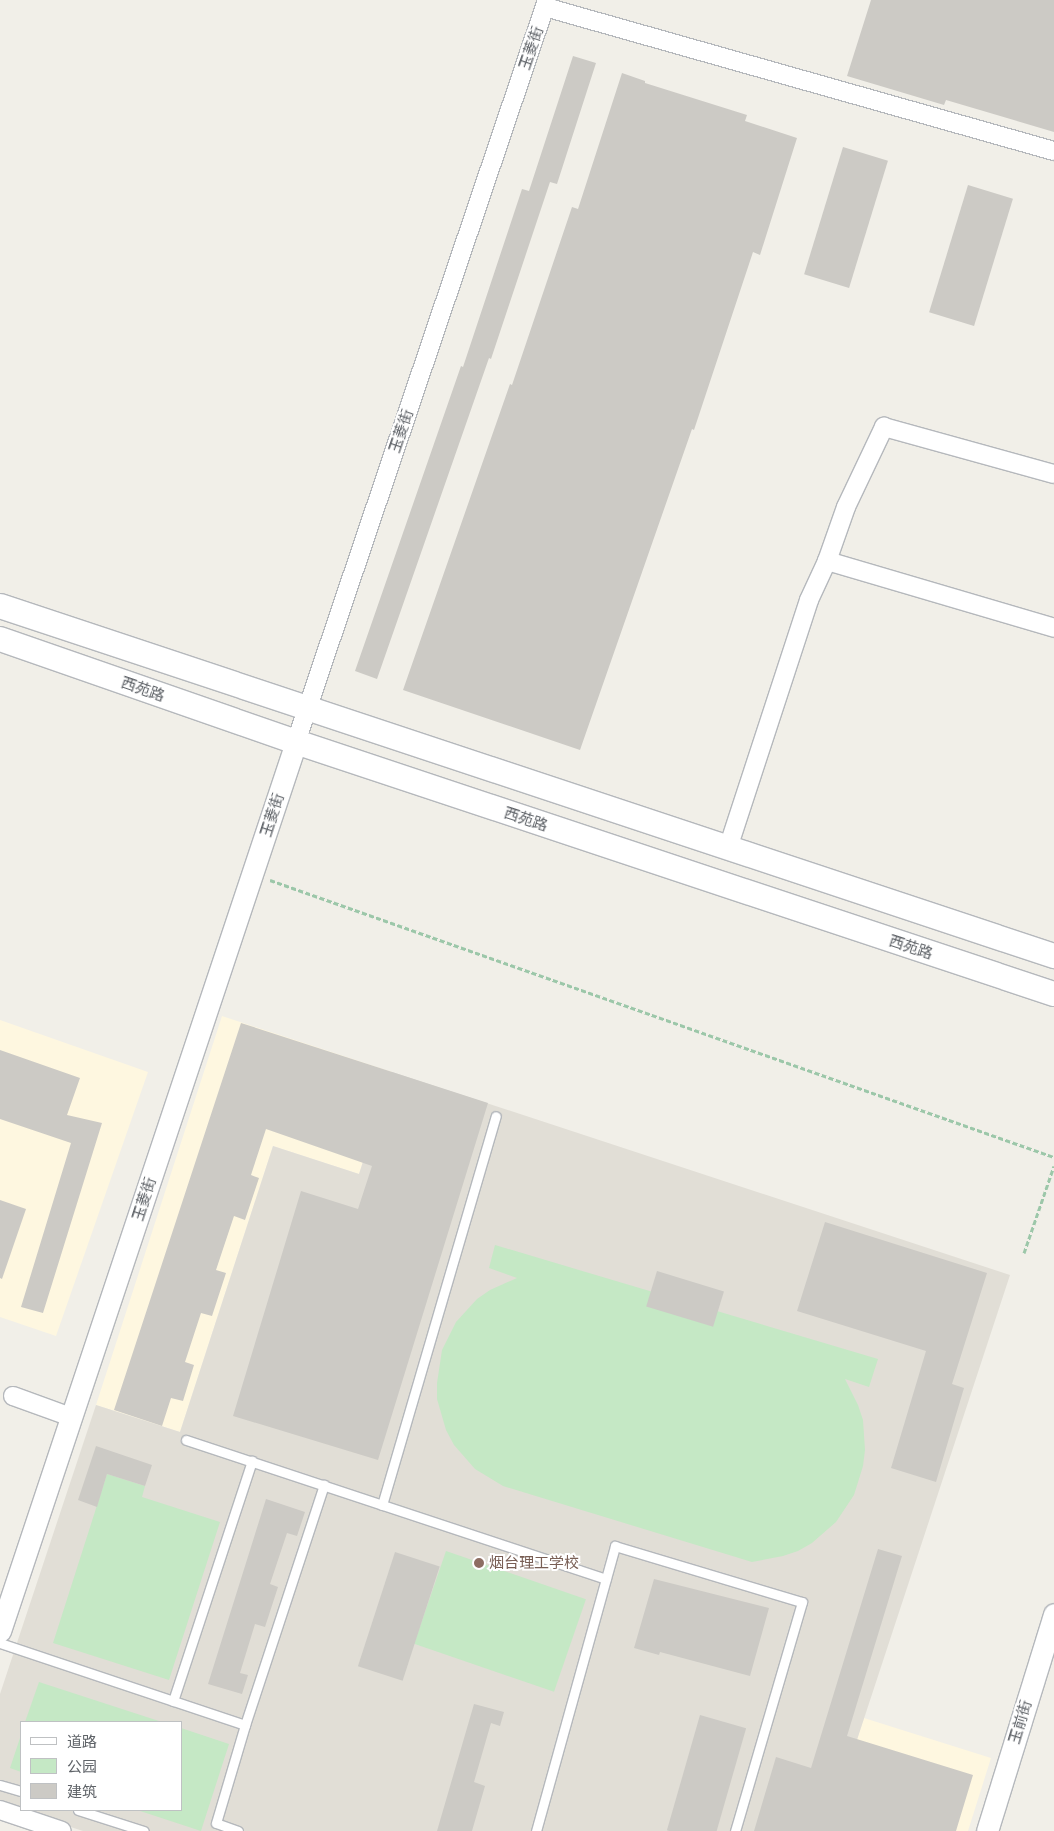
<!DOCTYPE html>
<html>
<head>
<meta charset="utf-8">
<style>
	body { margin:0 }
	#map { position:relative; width:1054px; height:1831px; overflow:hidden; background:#f1efe8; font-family:"Archivo Narrow","Noto Sans SC",sans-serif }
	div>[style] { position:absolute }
	.commercial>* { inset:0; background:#fef7e0 }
	.education>* { inset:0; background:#e1ded6 }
	.green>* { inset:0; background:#c5e8c5; transform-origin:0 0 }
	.building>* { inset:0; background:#cccac5; transform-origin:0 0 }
	.path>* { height:3px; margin-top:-1.5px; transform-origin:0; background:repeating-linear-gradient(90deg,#9cc7a9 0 5px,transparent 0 7.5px) }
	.roads { filter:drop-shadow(1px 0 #b5b8bc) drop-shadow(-1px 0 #b5b8bc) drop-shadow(0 1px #b5b8bc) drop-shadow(0 -1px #b5b8bc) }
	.service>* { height:9px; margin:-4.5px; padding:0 4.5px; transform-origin:4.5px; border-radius:4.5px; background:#fff }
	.minor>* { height:18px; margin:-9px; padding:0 9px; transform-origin:9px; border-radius:9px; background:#fff }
	.tertiary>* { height:21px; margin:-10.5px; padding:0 10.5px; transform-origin:10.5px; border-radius:10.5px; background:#fff }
	.secondary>* { height:24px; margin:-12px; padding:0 12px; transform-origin:12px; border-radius:12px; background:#fff }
	.dots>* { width:14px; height:14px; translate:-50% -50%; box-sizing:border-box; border:2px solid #fff; border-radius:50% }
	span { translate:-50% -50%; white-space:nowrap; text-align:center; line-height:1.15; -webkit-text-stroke:4px #fff; paint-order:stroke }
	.street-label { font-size:15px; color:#5f6368 }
	.education-label { font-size:15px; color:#785e54 }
	.left { translate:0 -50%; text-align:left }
	.legend { position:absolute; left:20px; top:1721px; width:162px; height:90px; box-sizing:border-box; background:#fff; border:1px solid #bfc1c3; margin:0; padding:6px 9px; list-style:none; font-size:15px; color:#5f6368 }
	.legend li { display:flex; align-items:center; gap:10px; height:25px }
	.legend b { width:25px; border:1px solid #bfc1c3 }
</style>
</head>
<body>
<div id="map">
	<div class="commercial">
		<i style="clip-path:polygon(222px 1016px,392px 1072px,359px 1174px,273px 1146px,180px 1432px,96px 1405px)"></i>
		<i style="clip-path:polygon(0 1020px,148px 1072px,56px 1336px,0 1317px)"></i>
		<i style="clip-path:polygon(864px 1718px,991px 1758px,968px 1831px,827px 1831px)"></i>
	</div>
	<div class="education">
		<i style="clip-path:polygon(evenodd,392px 1072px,1010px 1275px,827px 1831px,83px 1831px,0 1804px,0 1694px,96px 1405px,180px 1432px,273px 1146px,359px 1174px,392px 1072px,21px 1722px,181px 1722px,181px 1810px,21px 1810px,21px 1722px)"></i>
	</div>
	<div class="green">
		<i style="clip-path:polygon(495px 1245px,878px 1359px,869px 1387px,845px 1379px,858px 1405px,863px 1420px,865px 1450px,863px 1466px,854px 1495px,836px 1522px,812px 1543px,798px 1551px,783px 1556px,752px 1562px,503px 1486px,475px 1469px,454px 1445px,446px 1430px,437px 1399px,437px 1383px,442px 1350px,456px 1322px,477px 1299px,490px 1290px,517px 1278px,489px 1268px)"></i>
		<i style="clip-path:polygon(107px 1474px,145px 1486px,142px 1497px,220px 1522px,169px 1680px,53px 1643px)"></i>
		<i style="left:446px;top:1551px;width:148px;height:98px;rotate:19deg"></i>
		<i style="clip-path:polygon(39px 1682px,162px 1722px,25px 1722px)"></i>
		<i style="clip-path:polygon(181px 1728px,229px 1744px,201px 1831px,137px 1810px,181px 1810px)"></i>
		<i style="clip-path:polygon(21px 1735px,21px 1772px,10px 1768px)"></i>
	</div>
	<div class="building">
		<i style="clip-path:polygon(871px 0,1054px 0,1054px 132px,946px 100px,944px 105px,847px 76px)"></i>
		<i style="clip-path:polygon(573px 56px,596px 63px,557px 184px,550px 182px,491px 359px,489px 358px,377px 679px,355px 671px,461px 366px,463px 367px,522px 189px,529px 191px)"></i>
		<i style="clip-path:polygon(622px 73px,645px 81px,645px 83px,747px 115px,745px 121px,797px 138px,760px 255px,753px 252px,694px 430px,692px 429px,580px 750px,403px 690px,510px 384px,512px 385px,572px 207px,578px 209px)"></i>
		<i style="left:843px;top:147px;width:47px;height:133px;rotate:17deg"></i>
		<i style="left:968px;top:185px;width:47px;height:133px;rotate:17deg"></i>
		<i style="clip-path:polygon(241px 1023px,488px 1103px,378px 1460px,233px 1416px,301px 1191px,358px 1209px,372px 1166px,266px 1129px,251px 1175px,259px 1178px,245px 1220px,234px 1216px,216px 1270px,226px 1273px,212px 1316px,201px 1313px,185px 1362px,194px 1365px,183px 1401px,171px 1398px,162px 1426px,114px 1410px)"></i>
		<i style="clip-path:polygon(0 1050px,80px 1078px,67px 1115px,102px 1123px,43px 1313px,21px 1307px,71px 1143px,0 1119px)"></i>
		<i style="clip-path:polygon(0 1200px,26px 1209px,2px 1279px,0 1278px)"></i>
		<i style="clip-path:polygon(825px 1222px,987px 1273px,952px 1384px,964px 1388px,936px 1482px,891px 1468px,926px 1351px,797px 1311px)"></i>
		<i style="left:657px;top:1271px;width:70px;height:37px;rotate:17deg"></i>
		<i style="clip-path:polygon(96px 1446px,152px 1465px,145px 1486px,107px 1474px,97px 1507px,78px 1500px)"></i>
		<i style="clip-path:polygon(266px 1499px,305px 1512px,297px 1536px,287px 1533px,270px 1584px,278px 1587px,265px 1627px,255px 1624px,240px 1673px,248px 1675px,242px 1694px,208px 1684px)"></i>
		<i style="clip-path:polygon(878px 1549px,902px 1556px,847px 1736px,973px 1775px,956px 1831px,754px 1831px,776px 1757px,811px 1768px)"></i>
		<i style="left:395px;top:1552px;width:47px;height:120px;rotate:18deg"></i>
		<i style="clip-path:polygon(654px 1579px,769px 1608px,750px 1676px,660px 1652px,659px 1655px,634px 1648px)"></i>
		<i style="clip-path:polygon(474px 1704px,504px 1712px,500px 1726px,491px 1723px,474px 1782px,485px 1786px,472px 1831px,437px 1831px)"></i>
		<i style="left:700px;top:1715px;width:48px;height:120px;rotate:16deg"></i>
	</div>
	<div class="path">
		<i style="left:270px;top:880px;width:831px;rotate:19.46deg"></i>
		<i style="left:1024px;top:1253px;width:92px;rotate:-71deg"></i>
	</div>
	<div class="roads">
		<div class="service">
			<i style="left:186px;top:1440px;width:442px;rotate:18.3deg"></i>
			<i style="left:382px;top:1505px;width:405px;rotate:-73.7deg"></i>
			<i style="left:0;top:1643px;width:258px;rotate:18.5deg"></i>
			<i style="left:173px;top:1701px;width:253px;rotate:-71.8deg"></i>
			<i style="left:0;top:1785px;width:22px;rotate:16deg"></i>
			<i style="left:78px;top:1810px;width:69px;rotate:17.7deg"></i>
			<i style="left:238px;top:1831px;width:23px;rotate:-160deg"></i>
			<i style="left:216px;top:1823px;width:102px;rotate:-73.5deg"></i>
			<i style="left:245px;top:1725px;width:253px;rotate:-71.8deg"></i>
			<i style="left:536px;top:1831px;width:296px;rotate:-74.5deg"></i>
			<i style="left:615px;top:1546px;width:195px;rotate:16.7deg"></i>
			<i style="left:802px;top:1602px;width:239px;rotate:106.3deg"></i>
		</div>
		<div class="minor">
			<i style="left:545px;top:7px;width:529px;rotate:15.8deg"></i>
			<i style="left:827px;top:561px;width:237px;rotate:16.4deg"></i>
			<i style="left:296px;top:742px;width:783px;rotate:-71.31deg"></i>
			<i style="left:728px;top:848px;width:261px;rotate:-71.9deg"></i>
			<i style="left:809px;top:600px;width:43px;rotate:-65.2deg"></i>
			<i style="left:827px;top:561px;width:57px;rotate:-70.6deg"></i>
			<i style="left:846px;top:507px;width:89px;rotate:-64.6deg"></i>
			<i style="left:884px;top:427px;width:176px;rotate:15.5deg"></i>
			<i style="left:13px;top:1396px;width:62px;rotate:19.9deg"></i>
			<i style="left:0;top:1810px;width:65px;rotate:18.7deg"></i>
		</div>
		<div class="tertiary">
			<i style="left:0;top:1631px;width:937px;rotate:-71.58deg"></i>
			<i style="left:987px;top:1831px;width:227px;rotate:-72.8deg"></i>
		</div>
		<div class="secondary">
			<i style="left:0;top:606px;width:1111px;rotate:18.37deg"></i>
			<i style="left:0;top:639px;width:313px;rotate:19.2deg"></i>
			<i style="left:296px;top:742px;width:799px;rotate:18.39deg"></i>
		</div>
	</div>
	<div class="dots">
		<i style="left:479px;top:1563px;background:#8d6e63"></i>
	</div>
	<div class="street-label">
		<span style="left:531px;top:48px;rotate:-71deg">玉菱街</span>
		<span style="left:401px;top:431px;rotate:-71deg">玉菱街</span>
		<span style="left:143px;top:689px;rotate:19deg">西苑路</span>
		<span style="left:272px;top:815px;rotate:-72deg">玉菱街</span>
		<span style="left:526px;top:819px;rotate:18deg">西苑路</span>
		<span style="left:911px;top:947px;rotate:18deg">西苑路</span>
		<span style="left:144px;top:1199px;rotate:-72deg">玉菱街</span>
		<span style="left:1020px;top:1722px;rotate:-73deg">玉前街</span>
	</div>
	<div class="education-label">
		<span class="left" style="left:489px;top:1563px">烟台理工学校</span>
	</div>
	<ul class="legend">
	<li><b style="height:6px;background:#fff"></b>道路</li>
	<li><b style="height:14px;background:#c5e8c5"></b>公园</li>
	<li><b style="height:14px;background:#cccac5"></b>建筑</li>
	</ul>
</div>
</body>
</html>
